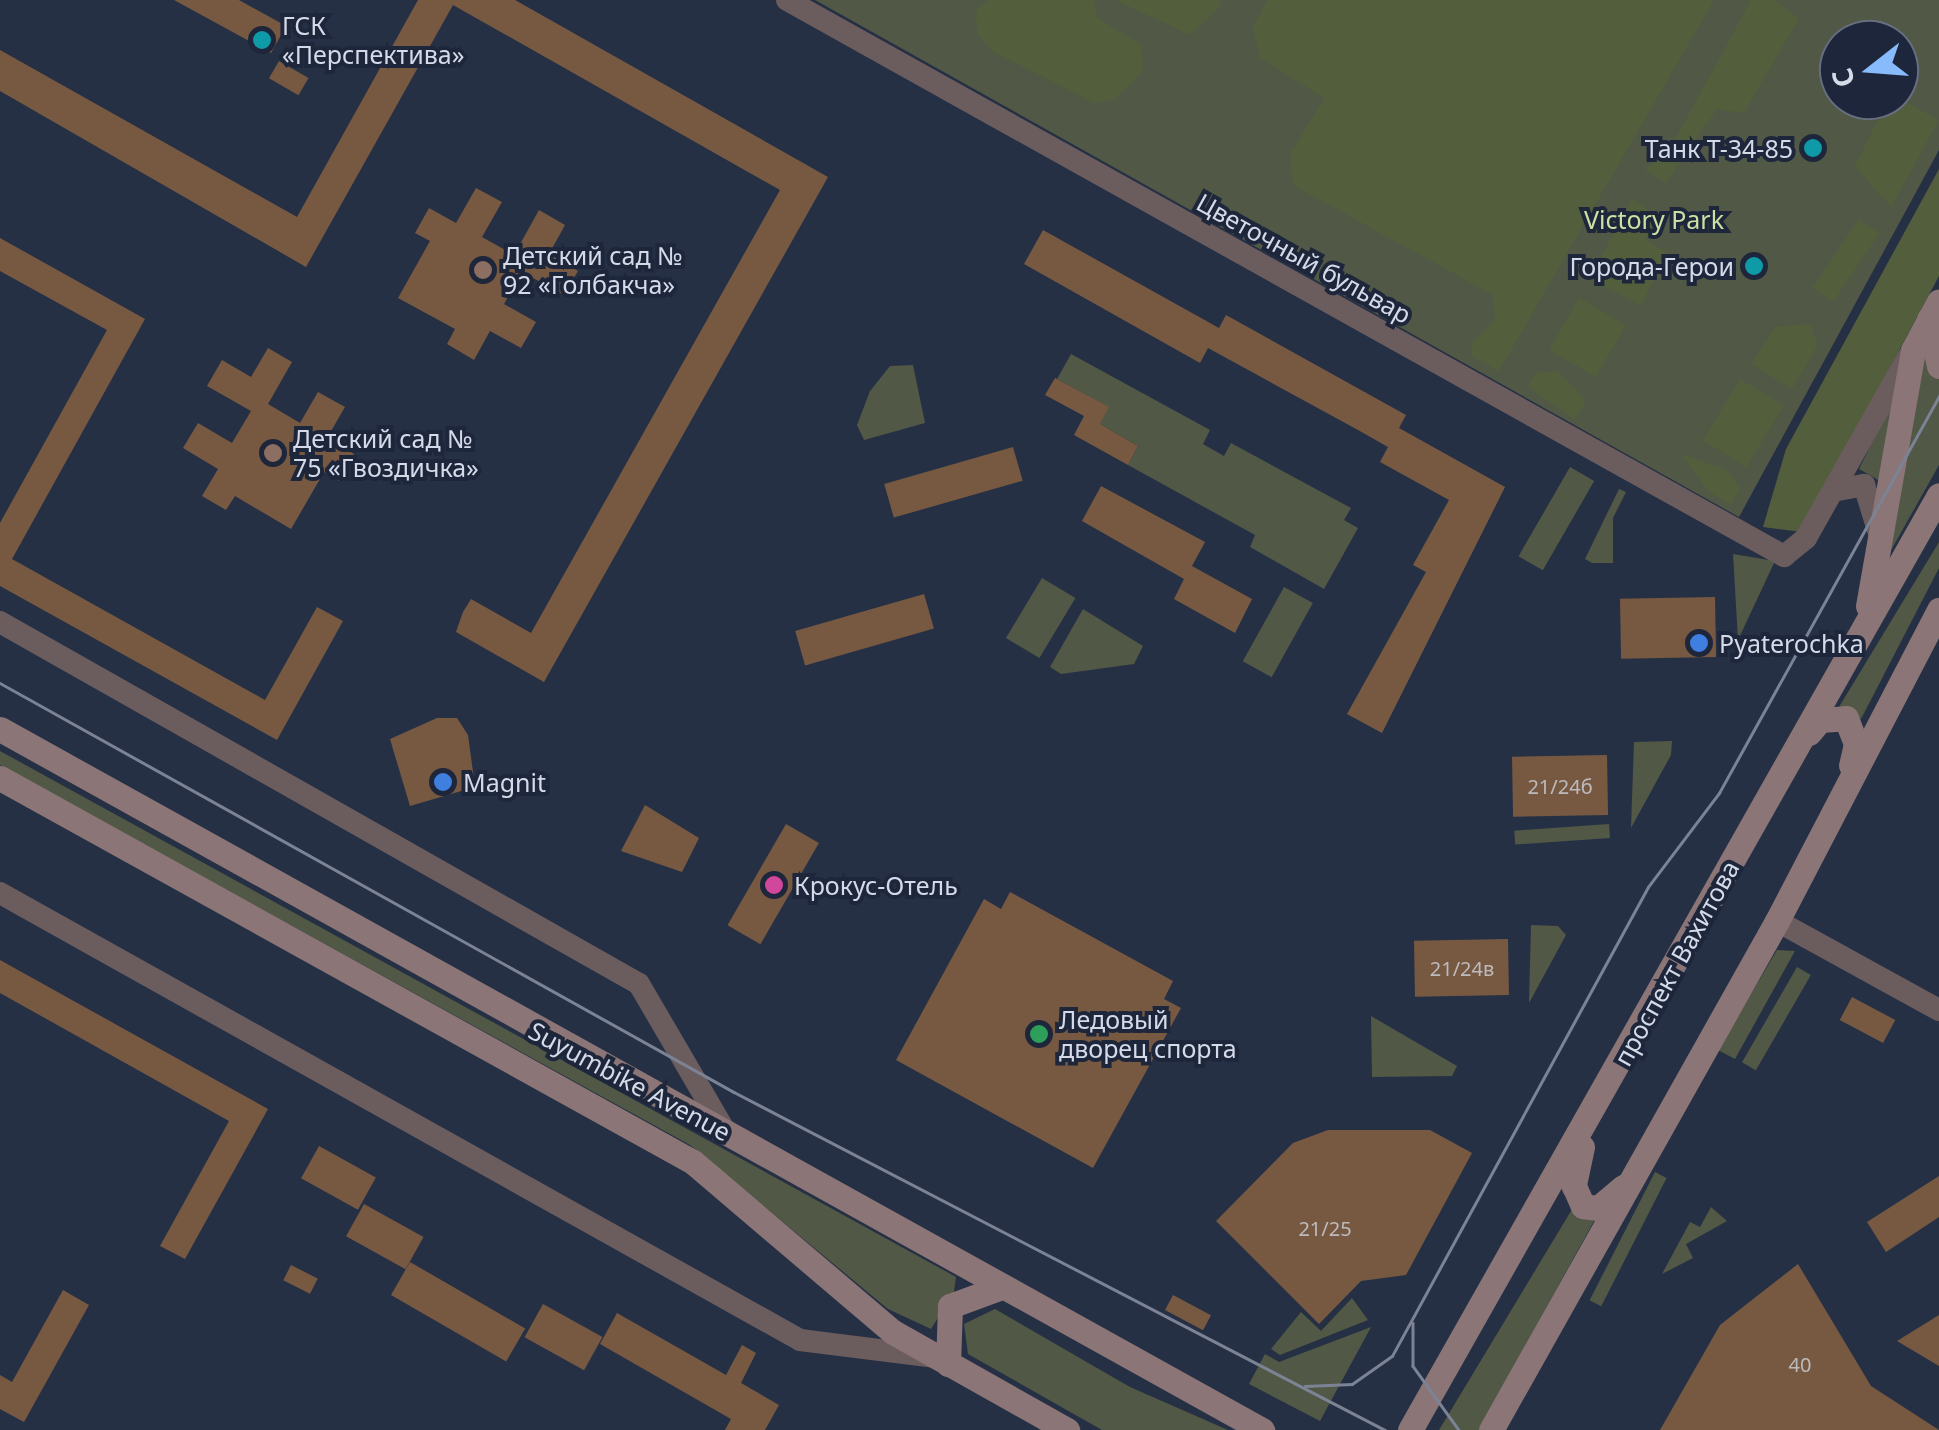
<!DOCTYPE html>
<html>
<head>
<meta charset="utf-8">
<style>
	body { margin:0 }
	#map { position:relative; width:1939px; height:1430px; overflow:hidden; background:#263045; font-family:"Noto Sans",sans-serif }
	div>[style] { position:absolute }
	.green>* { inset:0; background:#515845; transform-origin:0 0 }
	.forest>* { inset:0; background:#535e3d; transform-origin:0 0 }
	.building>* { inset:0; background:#775942; transform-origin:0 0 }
	.street>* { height:22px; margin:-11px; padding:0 11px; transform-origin:11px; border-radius:11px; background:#6b5c5e }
	.secondary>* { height:25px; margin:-12.5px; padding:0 12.5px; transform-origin:12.5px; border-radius:12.5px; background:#8b7577 }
	.tram>* { height:2.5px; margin:-1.25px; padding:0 1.25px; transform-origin:1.25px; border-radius:1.25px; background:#7b8395 }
	.dots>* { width:28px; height:28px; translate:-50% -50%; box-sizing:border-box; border:5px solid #1d263a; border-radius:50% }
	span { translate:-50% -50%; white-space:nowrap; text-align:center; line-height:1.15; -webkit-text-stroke:8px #1d263a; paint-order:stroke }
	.number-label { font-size:20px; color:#bdbabe }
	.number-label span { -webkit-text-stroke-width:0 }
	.poi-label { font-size:25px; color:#d4dae8 }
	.left { translate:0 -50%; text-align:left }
	.right { translate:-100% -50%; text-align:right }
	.park-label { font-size:25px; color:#cbe0a3 }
	.street-label { font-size:25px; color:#d4dae8 }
	.north { position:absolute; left:1819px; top:20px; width:100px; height:100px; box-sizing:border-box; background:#1d263a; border:2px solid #666e80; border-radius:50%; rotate:253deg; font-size:28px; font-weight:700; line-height:40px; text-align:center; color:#d4dae8 }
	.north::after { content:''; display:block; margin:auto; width:35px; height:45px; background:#87bbfc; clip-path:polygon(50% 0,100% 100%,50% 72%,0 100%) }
</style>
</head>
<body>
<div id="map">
	<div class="green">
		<i style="clip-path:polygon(evenodd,815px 0,1939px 0,1939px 150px,1739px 517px,815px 0,1839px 40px,1899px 40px,1899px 100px,1839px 100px,1839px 40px)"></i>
		<i style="clip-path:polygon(1939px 327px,1939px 465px,1885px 561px,1926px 350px)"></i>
		<i style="clip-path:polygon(1071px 354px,1210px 430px,1203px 444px,1224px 456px,1231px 443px,1351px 508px,1344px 520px,1358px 528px,1324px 589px,1250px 547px,1255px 535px,1128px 465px,1138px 446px,1100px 424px,1108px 407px,1057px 379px)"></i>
		<i style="clip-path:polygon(913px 365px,925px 423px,864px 440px,857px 425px,870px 391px,890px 366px)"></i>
		<i style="clip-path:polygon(1894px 398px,1880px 481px,1859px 469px)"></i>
		<i style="left:1570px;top:467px;width:28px;height:103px;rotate:30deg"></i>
		<i style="clip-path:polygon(1619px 489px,1626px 492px,1613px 518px,1613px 563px,1592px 563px,1585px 559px)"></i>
		<i style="clip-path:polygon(1939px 542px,1939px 568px,1861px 719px,1839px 707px)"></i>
		<i style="clip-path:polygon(1733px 554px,1775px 561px,1738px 640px)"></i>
		<i style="left:1042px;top:578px;width:39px;height:70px;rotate:31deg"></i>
		<i style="left:1284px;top:587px;width:33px;height:85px;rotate:29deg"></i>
		<i style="clip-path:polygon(1083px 609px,1143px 646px,1134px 664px,1061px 674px,1050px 667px)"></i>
		<i style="clip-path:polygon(1672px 741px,1671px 755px,1631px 828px,1634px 742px)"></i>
		<i style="clip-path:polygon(0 751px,956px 1277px,954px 1292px,931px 1329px,888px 1309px,690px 1145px,0 765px)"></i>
		<i style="left:1609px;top:824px;width:14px;height:95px;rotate:86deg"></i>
		<i style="clip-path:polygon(1531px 925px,1558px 926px,1566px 935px,1529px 1003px)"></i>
		<i style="clip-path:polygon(1777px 950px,1795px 951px,1735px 1059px,1718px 1050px)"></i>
		<i style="left:1797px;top:967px;width:16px;height:110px;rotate:30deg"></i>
		<i style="clip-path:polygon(1371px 1016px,1457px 1066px,1452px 1076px,1372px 1077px)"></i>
		<i style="left:1655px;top:1172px;width:13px;height:144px;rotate:27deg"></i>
		<i style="clip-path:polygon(1711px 1207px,1727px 1221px,1686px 1244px,1693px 1258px,1662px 1274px,1690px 1222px,1700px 1227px)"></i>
		<i style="clip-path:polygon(1571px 1211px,1594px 1221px,1479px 1430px,1439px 1430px)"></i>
		<i style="clip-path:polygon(1352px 1298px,1368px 1320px,1280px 1355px,1271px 1349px,1301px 1312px,1321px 1331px)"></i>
		<i style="clip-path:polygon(995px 1309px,1130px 1387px,1228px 1430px,1102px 1430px,968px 1354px,964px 1324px)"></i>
		<i style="clip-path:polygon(1371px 1327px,1320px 1421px,1249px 1384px,1265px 1354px,1279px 1362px)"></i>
	</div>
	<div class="forest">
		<i style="clip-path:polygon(988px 0,1094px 0,1097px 18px,1142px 45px,1143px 71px,1115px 99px,1095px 103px,992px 51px,977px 34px,976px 11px)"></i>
		<i style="clip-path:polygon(1115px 0,1220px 0,1222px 5px,1190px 35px)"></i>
		<i style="clip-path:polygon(1267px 0,1714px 0,1499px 371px,1472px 357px,1471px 344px,1495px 320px,1493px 295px,1293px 185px,1290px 154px,1324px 98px,1259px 57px,1253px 27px)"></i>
		<i style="clip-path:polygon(1751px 0,1774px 0,1799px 18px,1744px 113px,1717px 109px,1666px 183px,1645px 171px,1678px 134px)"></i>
		<i style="clip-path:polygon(1899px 98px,1939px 120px,1891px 207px,1855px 166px,1888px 100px)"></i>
		<i style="clip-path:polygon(1939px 169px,1939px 276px,1802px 532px,1763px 527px,1786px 449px)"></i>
		<i style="clip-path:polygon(1632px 199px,1656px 215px,1646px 240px,1668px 253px,1641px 305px,1589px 279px)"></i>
		<i style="left:1859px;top:219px;width:25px;height:83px;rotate:34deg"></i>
		<i style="left:1579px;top:298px;width:54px;height:60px;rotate:30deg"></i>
		<i style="clip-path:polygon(1810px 324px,1818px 345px,1792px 389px,1751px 364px,1775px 327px)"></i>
		<i style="clip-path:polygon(1558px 371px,1586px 401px,1575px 420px,1528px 387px,1535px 373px)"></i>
		<i style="left:1740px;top:379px;width:51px;height:72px;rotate:31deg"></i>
		<i style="clip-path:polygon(1681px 454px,1727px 470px,1740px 488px,1731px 505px,1708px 491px)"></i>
	</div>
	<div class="building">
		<i style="clip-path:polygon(174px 0,239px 0,286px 26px,271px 53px)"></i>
		<i style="clip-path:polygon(418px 0,515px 0,828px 177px,544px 682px,456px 632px,463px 612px,471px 599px,531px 633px,780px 190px,453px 5px,306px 267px,0 91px,0 50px,297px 217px)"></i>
		<i style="left:279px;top:61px;width:34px;height:20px;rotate:30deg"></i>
		<i style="clip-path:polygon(476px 188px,502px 202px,482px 237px,514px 255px,539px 210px,565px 225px,549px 254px,578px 271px,564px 295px,522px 272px,504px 304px,536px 322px,521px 348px,490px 331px,474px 360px,447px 344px,455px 329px,398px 298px,430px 241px,415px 233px,429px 208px,456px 223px)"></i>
		<i style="clip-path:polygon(1043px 230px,1219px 328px,1226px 315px,1406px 415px,1399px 428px,1505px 487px,1382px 733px,1347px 714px,1426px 572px,1413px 565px,1449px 500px,1380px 462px,1388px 447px,1358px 430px,1208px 348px,1200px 363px,1024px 264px)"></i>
		<i style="clip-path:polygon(0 238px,145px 319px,12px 559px,265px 700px,317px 607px,343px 621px,277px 740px,0 586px,0 523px,107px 330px,0 271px)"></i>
		<i style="clip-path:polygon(268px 348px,292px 362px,268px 404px,300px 423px,318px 392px,345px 407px,327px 438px,354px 454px,339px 481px,324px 472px,291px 529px,235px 496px,226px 510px,202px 496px,218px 469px,183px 448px,198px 423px,232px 443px,251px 411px,207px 386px,222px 360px,251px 377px)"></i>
		<i style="clip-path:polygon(1055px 378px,1109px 407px,1100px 424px,1138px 446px,1128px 465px,1074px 435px,1084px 416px,1045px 395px)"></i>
		<i style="left:1013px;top:447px;width:35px;height:134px;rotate:74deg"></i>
		<i style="clip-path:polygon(1101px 486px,1205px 542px,1192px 566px,1252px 599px,1235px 633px,1174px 599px,1184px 579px,1082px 521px)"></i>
		<i style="left:924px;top:594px;width:36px;height:134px;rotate:74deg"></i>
		<i style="left:1715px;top:597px;width:60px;height:95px;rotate:89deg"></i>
		<i style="clip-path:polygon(437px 718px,457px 718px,468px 735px,475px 787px,410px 806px,390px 739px)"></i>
		<i style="left:1607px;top:755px;width:60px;height:95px;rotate:89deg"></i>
		<i style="clip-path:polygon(645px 805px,699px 838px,682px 872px,621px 851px)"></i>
		<i style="left:786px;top:824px;width:38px;height:117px;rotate:30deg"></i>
		<i style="clip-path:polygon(1010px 892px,1173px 981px,1164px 999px,1181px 1008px,1093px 1168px,896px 1060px,984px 899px,1001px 909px)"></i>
		<i style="left:1508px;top:939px;width:56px;height:94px;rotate:89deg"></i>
		<i style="clip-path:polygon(0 960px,268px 1109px,185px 1259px,160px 1246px,229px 1121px,0 993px)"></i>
		<i style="left:1852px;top:997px;width:49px;height:26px;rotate:28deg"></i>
		<i style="clip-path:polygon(1328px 1130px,1430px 1130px,1472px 1153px,1406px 1275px,1361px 1281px,1319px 1324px,1216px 1221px,1293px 1143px)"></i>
		<i style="left:319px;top:1146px;width:65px;height:37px;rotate:29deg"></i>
		<i style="clip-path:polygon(1939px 1176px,1939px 1217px,1886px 1252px,1867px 1222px)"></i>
		<i style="left:364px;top:1204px;width:68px;height:37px;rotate:29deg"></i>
		<i style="left:410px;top:1262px;width:133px;height:38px;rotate:30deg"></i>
		<i style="clip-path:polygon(1798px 1264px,1871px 1386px,1939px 1430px,1660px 1430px,1720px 1325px)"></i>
		<i style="left:291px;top:1265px;width:30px;height:17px;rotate:27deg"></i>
		<i style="clip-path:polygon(63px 1290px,89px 1305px,24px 1422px,0 1409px,0 1375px,12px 1382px)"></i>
		<i style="left:1173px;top:1295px;width:43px;height:17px;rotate:28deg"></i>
		<i style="left:543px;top:1304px;width:68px;height:38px;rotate:29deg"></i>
		<i style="clip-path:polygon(617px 1313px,726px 1375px,742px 1345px,756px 1353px,741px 1383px,779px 1405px,765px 1430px,725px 1430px,731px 1419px,600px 1344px)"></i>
		<i style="clip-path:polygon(1939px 1315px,1939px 1366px,1897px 1341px)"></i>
	</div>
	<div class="street">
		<i style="left:787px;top:0;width:1142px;rotate:29.15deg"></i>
		<i style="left:1784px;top:556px;width:28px;rotate:-39deg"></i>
		<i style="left:1806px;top:538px;width:208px;rotate:-60.6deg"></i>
		<i style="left:1833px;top:491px;width:32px;rotate:-11deg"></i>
		<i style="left:1864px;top:485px;width:47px;rotate:72.7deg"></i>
		<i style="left:0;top:622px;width:734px;rotate:29.53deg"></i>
		<i style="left:639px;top:984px;width:170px;rotate:59.7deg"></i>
		<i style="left:0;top:893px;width:916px;rotate:29.19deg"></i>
		<i style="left:800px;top:1340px;width:135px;rotate:7.2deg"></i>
		<i style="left:1777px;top:921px;width:185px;rotate:28.8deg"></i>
	</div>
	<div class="secondary">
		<i style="left:1929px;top:319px;width:48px;rotate:78deg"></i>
		<i style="left:1868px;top:606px;width:260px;rotate:-80deg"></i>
		<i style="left:1913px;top:350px;width:55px;rotate:-62deg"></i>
		<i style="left:0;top:729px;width:1444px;rotate:29.05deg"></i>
		<i style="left:1809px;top:733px;width:17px;rotate:-50deg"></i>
		<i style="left:1820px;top:720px;width:26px;rotate:-4deg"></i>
		<i style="left:1846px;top:718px;width:28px;rotate:69deg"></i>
		<i style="left:1856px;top:744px;width:22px;rotate:103deg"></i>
		<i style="left:0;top:778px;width:792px;rotate:28.99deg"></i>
		<i style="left:693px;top:1162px;width:262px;rotate:40.4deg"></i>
		<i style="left:893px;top:1332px;width:200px;rotate:29.4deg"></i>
		<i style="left:1582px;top:1147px;width:40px;rotate:102deg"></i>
		<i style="left:1574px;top:1186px;width:22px;rotate:66deg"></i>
		<i style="left:1583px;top:1206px;width:15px;rotate:8deg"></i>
		<i style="left:1598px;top:1208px;width:33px;rotate:-40deg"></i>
		<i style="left:948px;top:1364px;width:58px;rotate:-88deg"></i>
		<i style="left:950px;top:1306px;width:55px;rotate:-20.1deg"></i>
		<i style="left:1410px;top:1430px;width:1074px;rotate:-60.5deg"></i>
		<i style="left:1491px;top:1430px;width:584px;rotate:-60.67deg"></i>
		<i style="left:1777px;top:921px;width:351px;rotate:-62.5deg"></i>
	</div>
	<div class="tram">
		<i style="left:0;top:683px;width:840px;rotate:29.13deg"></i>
		<i style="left:734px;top:1092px;width:734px;rotate:27.44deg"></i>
		<i style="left:1413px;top:1323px;width:43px;rotate:90deg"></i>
		<i style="left:1413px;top:1366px;width:79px;rotate:54.3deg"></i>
		<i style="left:1305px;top:1386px;width:47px;rotate:-2.4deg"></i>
		<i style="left:1352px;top:1384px;width:49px;rotate:-35deg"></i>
		<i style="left:1392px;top:1356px;width:534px;rotate:-61.37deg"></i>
		<i style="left:1648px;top:887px;width:118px;rotate:-52.9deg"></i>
		<i style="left:1719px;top:793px;width:454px;rotate:-61deg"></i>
	</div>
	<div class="dots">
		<i style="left:262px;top:40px;background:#0f9aa8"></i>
		<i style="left:1813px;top:148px;background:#0f9aa8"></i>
		<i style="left:1754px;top:266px;background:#0f9aa8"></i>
		<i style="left:483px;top:270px;background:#8d6e63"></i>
		<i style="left:273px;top:453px;background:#8d6e63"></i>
		<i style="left:1699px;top:643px;background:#3f7fe0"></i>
		<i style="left:443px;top:782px;background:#3f7fe0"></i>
		<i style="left:774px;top:885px;background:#d1479c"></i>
		<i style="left:1039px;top:1034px;background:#2e9e5b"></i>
	</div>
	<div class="number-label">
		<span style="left:1560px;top:786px">21/24б</span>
		<span style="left:1462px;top:968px">21/24в</span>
		<span style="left:1325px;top:1228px">21/25</span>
		<span style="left:1800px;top:1364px">40</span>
	</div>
	<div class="poi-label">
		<span class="left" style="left:282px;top:40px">ГСК<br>«Перспектива»</span>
		<span class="right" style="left:1793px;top:148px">Танк Т-34-85</span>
		<span class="left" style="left:503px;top:270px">Детский сад №<br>92 «Голбакча»</span>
		<span class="right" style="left:1734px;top:266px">Города-Герои</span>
		<span class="left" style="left:293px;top:453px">Детский сад №<br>75 «Гвоздичка»</span>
		<span class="left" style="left:1719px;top:643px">Pyaterochka</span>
		<span class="left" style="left:463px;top:782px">Magnit</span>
		<span class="left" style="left:794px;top:885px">Крокус-Отель</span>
		<span class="left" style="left:1059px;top:1034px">Ледовый<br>дворец спорта</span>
	</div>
	<div class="park-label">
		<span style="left:1654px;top:219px">Victory Park</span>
	</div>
	<div class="street-label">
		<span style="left:1304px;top:258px;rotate:29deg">Цветочный бульвар</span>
		<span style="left:1676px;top:963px;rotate:-61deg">проспект Вахитова</span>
		<span style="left:630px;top:1081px;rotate:28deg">Suyumbike Avenue</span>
	</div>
	<div class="north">С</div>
</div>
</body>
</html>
